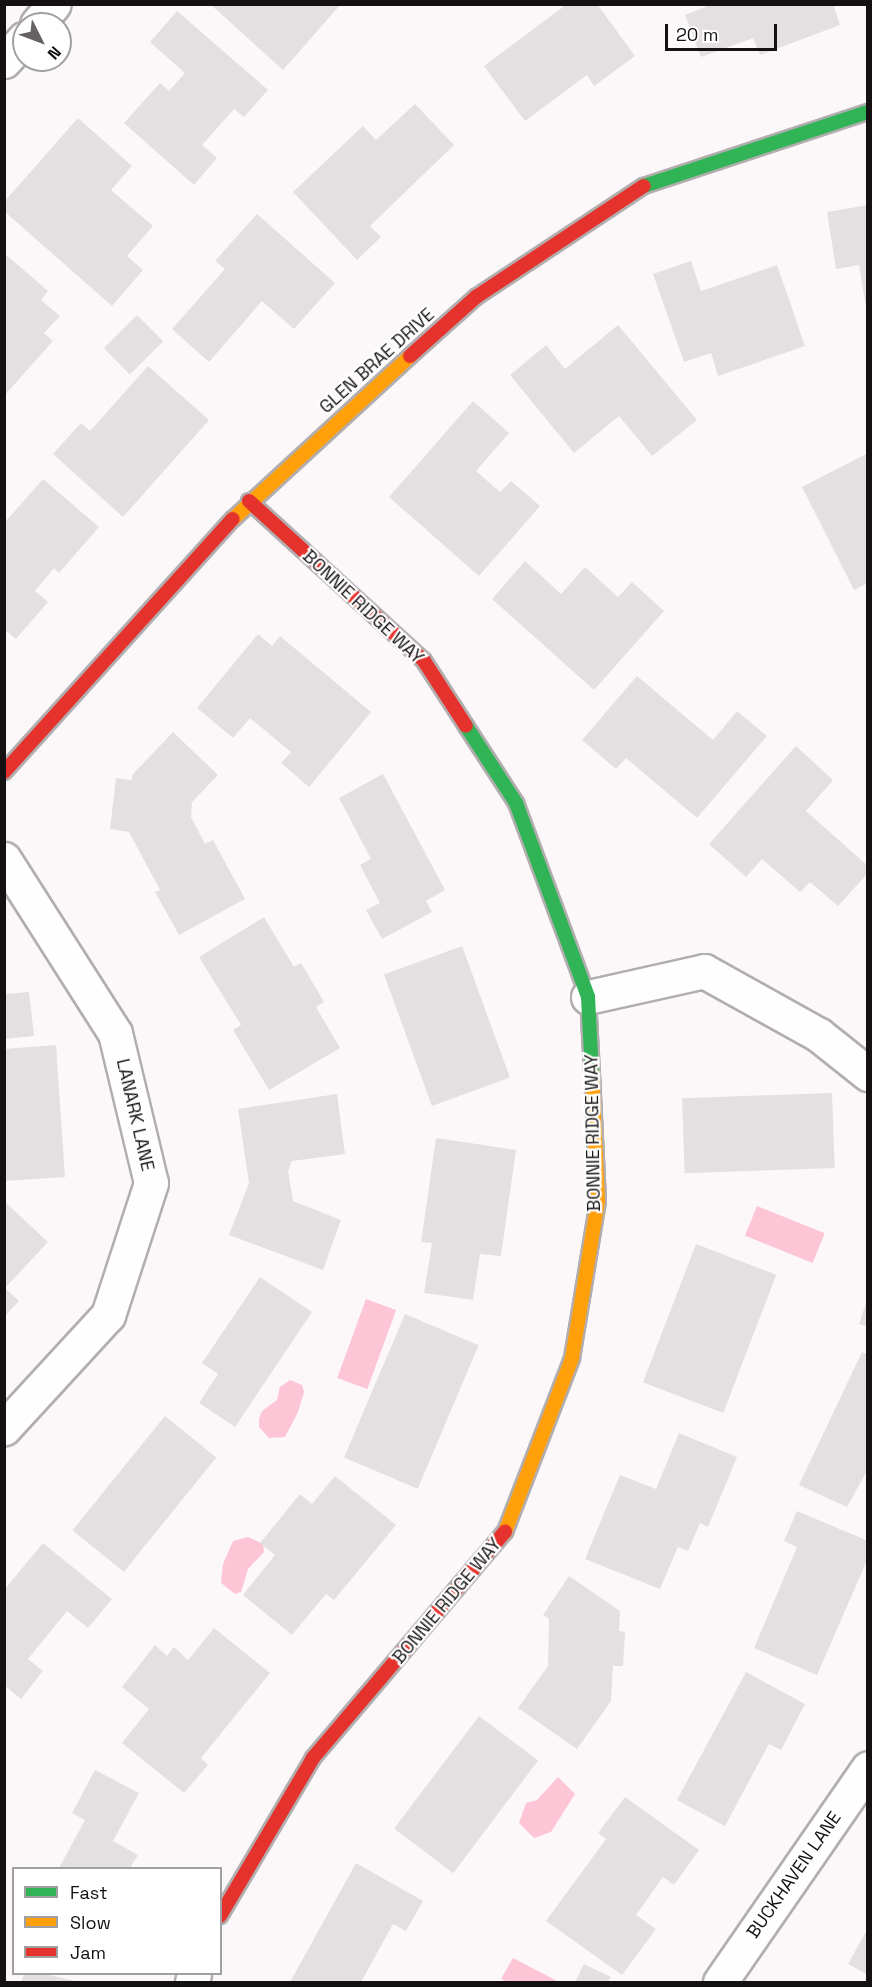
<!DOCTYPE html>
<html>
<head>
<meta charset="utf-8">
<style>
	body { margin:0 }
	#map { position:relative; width:872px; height:1987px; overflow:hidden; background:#fcf8f9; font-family:"Space Grotesk",sans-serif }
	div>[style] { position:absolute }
	.water>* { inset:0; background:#fdc5d5; transform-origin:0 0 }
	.building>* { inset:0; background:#e4e0e1; transform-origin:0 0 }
	.roads { filter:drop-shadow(2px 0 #b2aeaf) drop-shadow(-2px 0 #b2aeaf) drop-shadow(0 2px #b2aeaf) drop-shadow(0 -2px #b2aeaf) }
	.street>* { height:33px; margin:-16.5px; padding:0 16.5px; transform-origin:16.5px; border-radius:16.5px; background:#fffefe }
	.fast>* { height:14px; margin:-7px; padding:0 7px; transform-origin:7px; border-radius:7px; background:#30b455 }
	.slow>* { height:14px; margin:-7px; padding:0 7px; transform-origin:7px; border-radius:7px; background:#ff9f0a }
	.jam>* { height:14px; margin:-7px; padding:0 7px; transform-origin:7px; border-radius:7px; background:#e5322d }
	span { translate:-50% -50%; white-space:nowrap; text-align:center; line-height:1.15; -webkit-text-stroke:4.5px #fff; paint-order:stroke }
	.street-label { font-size:18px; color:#151112 }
	.frame { position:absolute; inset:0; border:6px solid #151112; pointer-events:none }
	.legend { position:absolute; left:12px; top:1867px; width:210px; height:108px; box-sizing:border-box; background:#fff; border:2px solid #a1a0a0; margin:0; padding:8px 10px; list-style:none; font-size:18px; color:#151112 }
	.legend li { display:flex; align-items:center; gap:12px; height:30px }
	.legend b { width:30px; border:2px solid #a1a0a0 }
	.north { position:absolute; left:12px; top:12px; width:60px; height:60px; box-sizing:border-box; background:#fff; border:2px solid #a1a0a0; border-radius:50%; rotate:132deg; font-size:16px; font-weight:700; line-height:24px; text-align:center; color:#151112 }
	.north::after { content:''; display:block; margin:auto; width:21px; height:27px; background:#666263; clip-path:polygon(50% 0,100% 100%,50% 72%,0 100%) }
	.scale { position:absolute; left:665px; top:24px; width:112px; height:27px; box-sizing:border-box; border:3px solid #151112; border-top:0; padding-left:8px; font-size:18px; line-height:21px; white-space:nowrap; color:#151112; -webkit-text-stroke:4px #fff; paint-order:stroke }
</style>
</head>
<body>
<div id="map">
	<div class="water">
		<i style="left:757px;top:1206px;width:73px;height:32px;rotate:22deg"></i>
		<i style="left:366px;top:1299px;width:32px;height:84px;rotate:20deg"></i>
		<i style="clip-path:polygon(290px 1380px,302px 1385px,304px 1392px,298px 1412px,285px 1437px,269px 1438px,259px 1427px,259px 1419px,262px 1411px,277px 1400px,280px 1387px)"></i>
		<i style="clip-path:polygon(248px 1537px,263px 1544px,264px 1552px,248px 1569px,241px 1592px,235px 1594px,221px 1583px,223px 1564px,233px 1541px)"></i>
		<i style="clip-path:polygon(558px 1777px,575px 1794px,551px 1832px,534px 1838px,519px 1823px,526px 1803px,537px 1800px)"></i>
		<i style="clip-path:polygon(513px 1958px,559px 1982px,508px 1982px,501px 1979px)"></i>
	</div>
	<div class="building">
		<i style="clip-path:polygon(210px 4px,341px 4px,283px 70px)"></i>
		<i style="clip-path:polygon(567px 4px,597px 4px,635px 56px,594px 86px,587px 75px,525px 121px,484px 66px)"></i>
		<i style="clip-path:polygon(713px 4px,833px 4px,840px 25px,760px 55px,753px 38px,701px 57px,685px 15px)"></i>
		<i style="clip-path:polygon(177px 11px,268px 90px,244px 117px,234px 109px,202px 145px,217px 158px,194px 185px,124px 123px,160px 83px,169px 91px,185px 73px,150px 42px)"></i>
		<i style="clip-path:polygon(415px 104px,454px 145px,370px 226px,381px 237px,357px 260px,293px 192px,363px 126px,376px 140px)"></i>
		<i style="clip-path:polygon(78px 118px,132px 166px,111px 190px,153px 226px,127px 256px,143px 270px,112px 306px,4px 211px,4px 202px)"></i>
		<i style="clip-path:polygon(868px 205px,868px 308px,866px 308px,859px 265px,836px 269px,827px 212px)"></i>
		<i style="clip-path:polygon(257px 214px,335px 283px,294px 329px,262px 301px,209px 362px,172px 329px,225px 269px,215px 261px)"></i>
		<i style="clip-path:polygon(4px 253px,48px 291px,41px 300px,60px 316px,44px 333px,53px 341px,4px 396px)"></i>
		<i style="clip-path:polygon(691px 261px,701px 291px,777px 265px,805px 346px,718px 376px,711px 353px,684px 362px,653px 274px)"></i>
		<i style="left:137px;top:315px;width:37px;height:47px;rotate:45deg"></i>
		<i style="clip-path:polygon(618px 325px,697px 420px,652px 456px,619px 416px,574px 453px,510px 375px,546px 345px,565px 369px)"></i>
		<i style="clip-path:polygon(148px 366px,209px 420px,123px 517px,53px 454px,81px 423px,90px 431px)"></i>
		<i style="clip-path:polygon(473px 401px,509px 433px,476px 471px,500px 492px,511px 481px,540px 506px,479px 576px,389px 497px)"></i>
		<i style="clip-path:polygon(868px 453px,868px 583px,854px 590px,802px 487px)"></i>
		<i style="clip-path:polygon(43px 479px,99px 527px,59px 573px,54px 568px,35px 591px,48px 602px,16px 639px,4px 629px,4px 517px,7px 520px)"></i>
		<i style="clip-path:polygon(525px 561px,561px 594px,585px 567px,618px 597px,632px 582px,664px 611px,594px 690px,492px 599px)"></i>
		<i style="clip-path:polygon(258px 634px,272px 646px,280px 636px,371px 712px,309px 787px,281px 763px,291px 752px,250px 718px,233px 738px,197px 708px)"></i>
		<i style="clip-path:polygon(637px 676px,713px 740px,737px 711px,767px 736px,697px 818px,626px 758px,616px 769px,582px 740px)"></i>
		<i style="clip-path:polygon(173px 732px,218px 775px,192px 802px,191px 817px,205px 844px,213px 840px,245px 899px,179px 935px,155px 892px,160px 890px,129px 832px,110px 829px,116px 778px,132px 780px,132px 775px)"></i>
		<i style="clip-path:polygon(796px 746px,833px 780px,806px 811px,868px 866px,868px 873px,838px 906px,810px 882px,800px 892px,762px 859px,746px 877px,709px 844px)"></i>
		<i style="clip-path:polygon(383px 774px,445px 890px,426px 901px,432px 912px,382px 939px,366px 910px,380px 903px,360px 865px,371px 859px,339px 798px)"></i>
		<i style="clip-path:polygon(264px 917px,294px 967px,301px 963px,324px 1002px,316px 1007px,340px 1048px,269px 1090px,233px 1030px,241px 1025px,199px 957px)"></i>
		<i style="left:462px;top:946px;width:140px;height:83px;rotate:70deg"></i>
		<i style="clip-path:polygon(29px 992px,34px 1036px,4px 1039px,4px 994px)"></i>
		<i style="clip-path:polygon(56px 1045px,65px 1177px,4px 1181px,4px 1049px)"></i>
		<i style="left:832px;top:1093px;width:75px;height:150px;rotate:88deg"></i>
		<i style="clip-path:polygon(337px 1094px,345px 1154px,292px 1161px,288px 1171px,293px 1201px,341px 1220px,323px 1270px,229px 1235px,249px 1183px,238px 1109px)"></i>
		<i style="clip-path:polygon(436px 1138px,516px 1150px,501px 1256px,480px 1254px,473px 1300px,424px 1293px,432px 1243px,421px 1242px)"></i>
		<i style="clip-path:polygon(4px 1201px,48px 1242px,5px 1288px,19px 1301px,4px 1317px)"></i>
		<i style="left:696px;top:1244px;width:86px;height:148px;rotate:21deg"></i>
		<i style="clip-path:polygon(260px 1277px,312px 1312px,235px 1427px,199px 1403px,218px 1374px,202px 1363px)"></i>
		<i style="clip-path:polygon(867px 1300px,868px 1300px,868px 1327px,859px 1324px)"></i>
		<i style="left:405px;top:1314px;width:80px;height:156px;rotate:23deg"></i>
		<i style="clip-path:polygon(862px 1352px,868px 1355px,868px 1469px,847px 1507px,799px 1485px)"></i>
		<i style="left:165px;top:1416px;width:66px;height:147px;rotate:39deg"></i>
		<i style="clip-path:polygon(679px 1433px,737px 1457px,708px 1527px,700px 1523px,688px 1551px,678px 1547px,660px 1589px,585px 1559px,620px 1475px,656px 1489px)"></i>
		<i style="clip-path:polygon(335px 1476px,396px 1525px,334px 1600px,326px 1594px,292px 1635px,243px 1595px,275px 1555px,260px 1543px,300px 1494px,312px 1504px)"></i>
		<i style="clip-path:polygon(797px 1511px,868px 1541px,868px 1558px,817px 1675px,754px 1648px,797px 1547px,784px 1541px)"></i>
		<i style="clip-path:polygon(43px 1543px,112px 1599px,88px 1628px,67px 1611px,28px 1659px,43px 1671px,21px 1699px,4px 1685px,4px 1590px)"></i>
		<i style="clip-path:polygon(569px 1576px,620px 1611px,619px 1631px,625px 1632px,623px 1666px,613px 1666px,611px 1701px,577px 1749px,518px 1708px,548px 1666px,549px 1619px,543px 1615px)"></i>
		<i style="clip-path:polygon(214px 1628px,270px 1673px,201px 1758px,208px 1765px,184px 1793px,122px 1743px,149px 1709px,122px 1687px,155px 1645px,167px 1656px,174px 1647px,188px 1660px)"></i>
		<i style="clip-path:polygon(746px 1672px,805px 1704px,781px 1750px,769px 1744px,725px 1826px,677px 1800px)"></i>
		<i style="left:479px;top:1716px;width:74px;height:141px;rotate:37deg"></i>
		<i style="clip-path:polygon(95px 1770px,139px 1793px,113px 1841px,138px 1855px,130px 1868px,59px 1868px,85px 1820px,72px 1813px)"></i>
		<i style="clip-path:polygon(625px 1797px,699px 1850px,674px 1885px,663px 1877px,636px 1915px,656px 1929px,622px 1975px,546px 1921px,606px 1839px,598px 1833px)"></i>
		<i style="clip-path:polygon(356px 1863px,423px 1901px,406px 1931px,393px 1924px,361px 1982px,290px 1982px)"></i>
		<i style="clip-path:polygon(868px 1928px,868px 1975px,848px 1964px)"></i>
		<i style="clip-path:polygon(584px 1964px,611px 1977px,608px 1982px,575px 1982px)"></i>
		<i style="clip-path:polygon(24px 1974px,45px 1974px,79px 1982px,21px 1982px)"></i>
	</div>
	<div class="roads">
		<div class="street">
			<i style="left:37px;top:24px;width:26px;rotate:-50deg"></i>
			<i style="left:4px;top:61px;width:30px;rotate:-48deg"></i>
			<i style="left:4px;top:859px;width:206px;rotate:57.5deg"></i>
			<i style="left:115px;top:1033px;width:154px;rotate:76.5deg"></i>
			<i style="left:151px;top:1183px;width:139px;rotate:108deg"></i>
			<i style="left:108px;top:1315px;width:154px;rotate:132.6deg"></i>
			<i style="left:588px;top:997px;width:119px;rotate:-12.6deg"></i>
			<i style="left:704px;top:971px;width:132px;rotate:29.1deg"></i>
			<i style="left:819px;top:1035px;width:63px;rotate:38.5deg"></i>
			<i style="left:192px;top:1982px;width:8px;rotate:-76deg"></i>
			<i style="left:720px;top:1982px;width:260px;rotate:-55.3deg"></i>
		</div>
		<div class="fast">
			<i style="left:644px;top:186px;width:236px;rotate:-18.3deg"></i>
			<i style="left:466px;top:726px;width:92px;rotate:57deg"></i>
			<i style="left:516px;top:803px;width:207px;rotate:69.6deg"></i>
			<i style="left:588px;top:997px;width:77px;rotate:87deg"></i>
		</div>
		<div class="slow">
			<i style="left:233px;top:519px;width:241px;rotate:-42.6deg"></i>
			<i style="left:505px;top:1532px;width:186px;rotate:-68.9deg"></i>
			<i style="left:572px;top:1358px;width:159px;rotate:-80.6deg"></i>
			<i style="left:598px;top:1201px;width:127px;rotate:-92.7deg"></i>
		</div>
		<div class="jam">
			<i style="left:410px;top:356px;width:89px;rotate:-41.8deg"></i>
			<i style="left:476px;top:297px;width:201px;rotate:-33.5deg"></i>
			<i style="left:249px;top:501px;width:237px;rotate:42.4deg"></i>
			<i style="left:424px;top:661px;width:77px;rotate:57.1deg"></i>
			<i style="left:4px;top:772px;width:341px;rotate:-47.9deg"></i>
			<i style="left:220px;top:1916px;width:183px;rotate:-59.5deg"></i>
			<i style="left:313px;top:1758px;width:297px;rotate:-49.7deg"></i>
		</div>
	</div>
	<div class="street-label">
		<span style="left:377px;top:361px;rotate:-42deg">GLEN BRAE DRIVE</span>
		<span style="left:363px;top:607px;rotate:43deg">BONNIE RIDGE WAY</span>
		<span style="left:135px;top:1115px;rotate:77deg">LANARK LANE</span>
		<span style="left:593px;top:1133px;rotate:-91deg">BONNIE RIDGE WAY</span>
		<span style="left:447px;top:1601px;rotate:-50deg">BONNIE RIDGE WAY</span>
		<span style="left:794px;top:1875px;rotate:-55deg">BUCKHAVEN LANE</span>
	</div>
	<div class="frame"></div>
	<ul class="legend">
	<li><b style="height:8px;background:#30b455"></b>Fast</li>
	<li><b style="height:8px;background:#ff9f0a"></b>Slow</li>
	<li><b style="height:8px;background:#e5322d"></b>Jam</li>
	</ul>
	<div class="north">N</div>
	<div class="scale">20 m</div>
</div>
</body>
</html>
